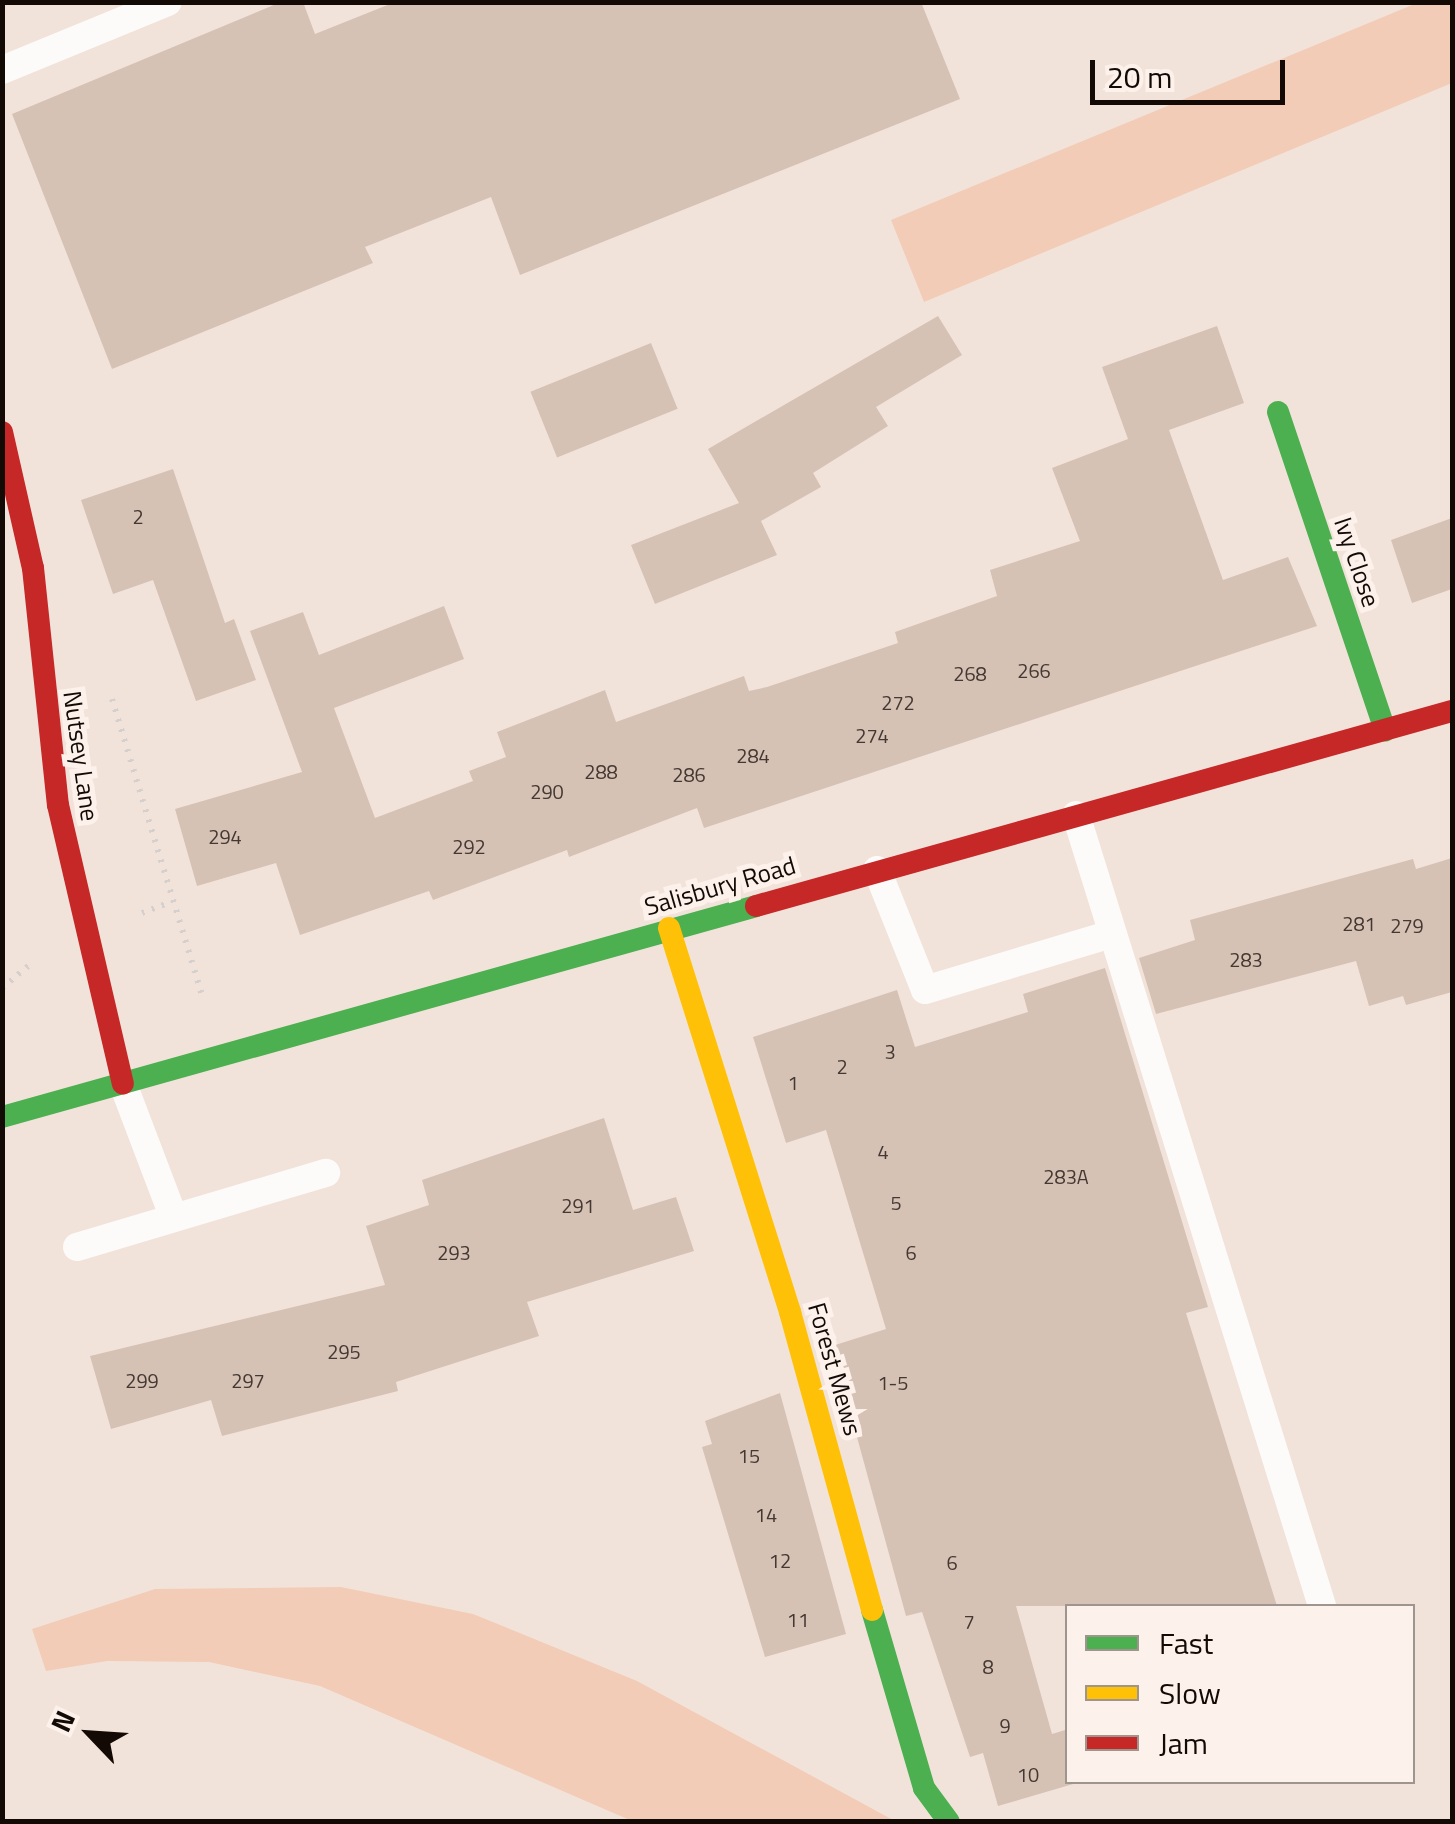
<!DOCTYPE html>
<html>
<head>
<meta charset="utf-8">
<style>
	body { margin:0 }
	#map { position:relative; width:1455px; height:1824px; overflow:hidden; background:#f2e3da; font-family:"Titillium Web",sans-serif }
	div>[style] { position:absolute }
	.green>* { inset:0; background:#f2ccb6 }
	.building>* { inset:0; background:#d6c1b5; transform-origin:0 0 }
	.path>* { height:6px; margin-top:-3px; transform-origin:0; background:repeating-linear-gradient(90deg,#d5d0ce 0 2.5px,transparent 0 10.5px) }
	.lane>* { height:28px; margin:-14px; padding:0 14px; transform-origin:14px; border-radius:14px; background:#fdfbf9 }
	.fast>* { height:22px; margin:-11px; padding:0 11px; transform-origin:11px; border-radius:11px; background:#4caf50 }
	.slow>* { height:22px; margin:-11px; padding:0 11px; transform-origin:11px; border-radius:11px; background:#ffc107 }
	.jam>* { height:22px; margin:-11px; padding:0 11px; transform-origin:11px; border-radius:11px; background:#c62828 }
	span { translate:-50% -50%; white-space:nowrap; text-align:center; line-height:1.15; -webkit-text-stroke:10px #fdf1eb; paint-order:stroke }
	.number-label { font-size:20px; color:#443832 }
	.number-label span { -webkit-text-stroke-width:0 }
	.street-label { font-size:25px; color:#130a06 }
	.frame { position:absolute; inset:0; border:5px solid #130a06; pointer-events:none }
	.legend { position:absolute; left:1065px; top:1604px; width:350px; height:180px; box-sizing:border-box; background:#fdf1eb; border:2px solid #9f958f; margin:0; padding:12px 18px; list-style:none; font-size:30px; color:#130a06 }
	.legend li { display:flex; align-items:center; gap:20px; height:50px }
	.legend b { width:50px; border:2px solid #9f958f }
	.north { position:absolute; left:40px; top:1684px; width:100px; height:100px; -webkit-text-stroke:8px #fdf1eb; paint-order:stroke; rotate:295deg; font-size:28px; font-weight:700; line-height:40px; text-align:center; color:#130a06 }
	.north::after { content:''; display:block; margin:auto; width:35px; height:45px; background:#130a06; clip-path:polygon(50% 0,100% 100%,50% 72%,0 100%) }
	.scale { position:absolute; left:1090px; top:60px; width:195px; height:45px; box-sizing:border-box; border:5px solid #130a06; border-top:0; padding-left:12px; font-size:30px; line-height:35px; white-space:nowrap; color:#130a06; -webkit-text-stroke:8px #fdf1eb; paint-order:stroke }
</style>
</head>
<body>
<div id="map">
	<div class="green">
		<i style="clip-path:polygon(1417px 3px,1452px 3px,1452px 83px,924px 302px,891px 220px)"></i>
		<i style="clip-path:polygon(341px 1587px,473px 1614px,637px 1681px,895px 1821px,632px 1821px,320px 1686px,209px 1662px,107px 1661px,46px 1671px,32px 1629px,155px 1589px)"></i>
	</div>
	<div class="building">
		<i style="clip-path:polygon(281px 2px,303px 2px,315px 34px,395px 2px,921px 2px,960px 99px,520px 275px,491px 197px,365px 247px,373px 263px,112px 369px,12px 114px)"></i>
		<i style="clip-path:polygon(938px 316px,962px 355px,876px 407px,888px 426px,813px 473px,821px 487px,761px 521px,777px 555px,655px 604px,631px 545px,739px 503px,708px 449px)"></i>
		<i style="clip-path:polygon(1217px 326px,1244px 403px,1169px 430px,1223px 580px,1288px 557px,1317px 626px,704px 828px,697px 808px,569px 857px,567px 850px,433px 900px,429px 891px,300px 935px,276px 863px,197px 886px,175px 809px,302px 772px,250px 631px,303px 612px,319px 655px,444px 606px,464px 659px,334px 708px,375px 818px,473px 781px,469px 771px,506px 757px,497px 732px,605px 690px,616px 722px,744px 676px,749px 691px,767px 687px,898px 643px,895px 632px,997px 596px,990px 570px,1080px 541px,1052px 468px,1128px 439px,1102px 367px)"></i>
		<i style="left:651px;top:343px;width:71px;height:130px;rotate:68deg"></i>
		<i style="clip-path:polygon(173px 469px,225px 623px,234px 619px,256px 680px,196px 701px,153px 580px,113px 594px,81px 500px)"></i>
		<i style="clip-path:polygon(1452px 518px,1452px 589px,1412px 603px,1391px 540px)"></i>
		<i style="clip-path:polygon(1452px 858px,1452px 992px,1406px 1005px,1403px 996px,1369px 1006px,1356px 961px,1156px 1014px,1139px 958px,1195px 940px,1190px 920px,1413px 859px,1416px 869px)"></i>
		<i style="clip-path:polygon(1105px 968px,1208px 1307px,1186px 1313px,1277px 1606px,1016px 1606px,1052px 1734px,1065px 1730px,1068px 1782px,1080px 1782px,998px 1806px,983px 1753px,970px 1757px,922px 1612px,906px 1616px,832px 1346px,886px 1329px,826px 1130px,786px 1143px,753px 1037px,897px 990px,915px 1047px,1028px 1012px,1023px 994px)"></i>
		<i style="clip-path:polygon(604px 1118px,633px 1210px,676px 1197px,694px 1251px,527px 1302px,539px 1336px,396px 1382px,398px 1391px,222px 1436px,211px 1400px,111px 1429px,90px 1356px,385px 1285px,366px 1226px,429px 1205px,422px 1180px)"></i>
		<i style="clip-path:polygon(780px 1393px,846px 1634px,765px 1657px,702px 1447px,712px 1444px,705px 1421px)"></i>
	</div>
	<div class="path">
		<i style="left:112px;top:699px;width:313px;rotate:73.1deg"></i>
		<i style="left:142px;top:913px;width:30px;rotate:-21deg"></i>
		<i style="left:2px;top:988px;width:39px;rotate:-40deg"></i>
	</div>
	<div class="lane">
		<i style="left:2px;top:70px;width:179px;rotate:-22.3deg"></i>
		<i style="left:1076px;top:815px;width:828px;rotate:72.72deg"></i>
		<i style="left:877px;top:870px;width:129px;rotate:68.2deg"></i>
		<i style="left:925px;top:990px;width:195px;rotate:-16.7deg"></i>
		<i style="left:123px;top:1084px;width:143px;rotate:69.2deg"></i>
		<i style="left:77px;top:1247px;width:260px;rotate:-16.6deg"></i>
	</div>
	<div class="fast">
		<i style="left:1278px;top:412px;width:336px;rotate:71.4deg"></i>
		<i style="left:2px;top:1117px;width:783px;rotate:-15.63deg"></i>
		<i style="left:872px;top:1610px;width:185px;rotate:73.7deg"></i>
		<i style="left:924px;top:1788px;width:42px;rotate:53.7deg"></i>
	</div>
	<div class="slow">
		<i style="left:669px;top:928px;width:403px;rotate:72.5deg"></i>
		<i style="left:790px;top:1312px;width:309px;rotate:74.6deg"></i>
	</div>
	<div class="jam">
		<i style="left:2px;top:432px;width:139px;rotate:77.2deg"></i>
		<i style="left:33px;top:568px;width:238px;rotate:84deg"></i>
		<i style="left:58px;top:805px;width:286px;rotate:76.9deg"></i>
		<i style="left:756px;top:906px;width:723px;rotate:-15.65deg"></i>
	</div>
	<div class="number-label">
		<span style="left:138px;top:516px">2</span>
		<span style="left:1034px;top:670px">266</span>
		<span style="left:970px;top:673px">268</span>
		<span style="left:898px;top:702px">272</span>
		<span style="left:872px;top:735px">274</span>
		<span style="left:753px;top:755px">284</span>
		<span style="left:601px;top:771px">288</span>
		<span style="left:689px;top:774px">286</span>
		<span style="left:547px;top:791px">290</span>
		<span style="left:225px;top:836px">294</span>
		<span style="left:469px;top:846px">292</span>
		<span style="left:1359px;top:923px">281</span>
		<span style="left:1407px;top:925px">279</span>
		<span style="left:1246px;top:959px">283</span>
		<span style="left:890px;top:1051px">3</span>
		<span style="left:842px;top:1066px">2</span>
		<span style="left:793px;top:1082px">1</span>
		<span style="left:883px;top:1151px">4</span>
		<span style="left:1066px;top:1176px">283A</span>
		<span style="left:896px;top:1202px">5</span>
		<span style="left:578px;top:1205px">291</span>
		<span style="left:454px;top:1252px">293</span>
		<span style="left:911px;top:1252px">6</span>
		<span style="left:344px;top:1351px">295</span>
		<span style="left:142px;top:1380px">299</span>
		<span style="left:248px;top:1380px">297</span>
		<span style="left:893px;top:1382px">1-5</span>
		<span style="left:749px;top:1455px">15</span>
		<span style="left:766px;top:1514px">14</span>
		<span style="left:780px;top:1560px">12</span>
		<span style="left:952px;top:1562px">6</span>
		<span style="left:798px;top:1619px">11</span>
		<span style="left:969px;top:1621px">7</span>
		<span style="left:988px;top:1666px">8</span>
		<span style="left:1005px;top:1725px">9</span>
		<span style="left:1028px;top:1774px">10</span>
	</div>
	<div class="street-label">
		<span style="left:1357px;top:562px;rotate:71deg">Ivy Close</span>
		<span style="left:81px;top:756px;rotate:82deg">Nutsey Lane</span>
		<span style="left:720px;top:886px;rotate:-16deg">Salisbury Road</span>
		<span style="left:835px;top:1369px;rotate:74deg">Forest Mews</span>
	</div>
	<div class="frame"></div>
	<ul class="legend">
	<li><b style="height:12px;background:#4caf50"></b>Fast</li>
	<li><b style="height:12px;background:#ffc107"></b>Slow</li>
	<li><b style="height:12px;background:#c62828"></b>Jam</li>
	</ul>
	<div class="north">N</div>
	<div class="scale">20 m</div>
</div>
</body>
</html>
